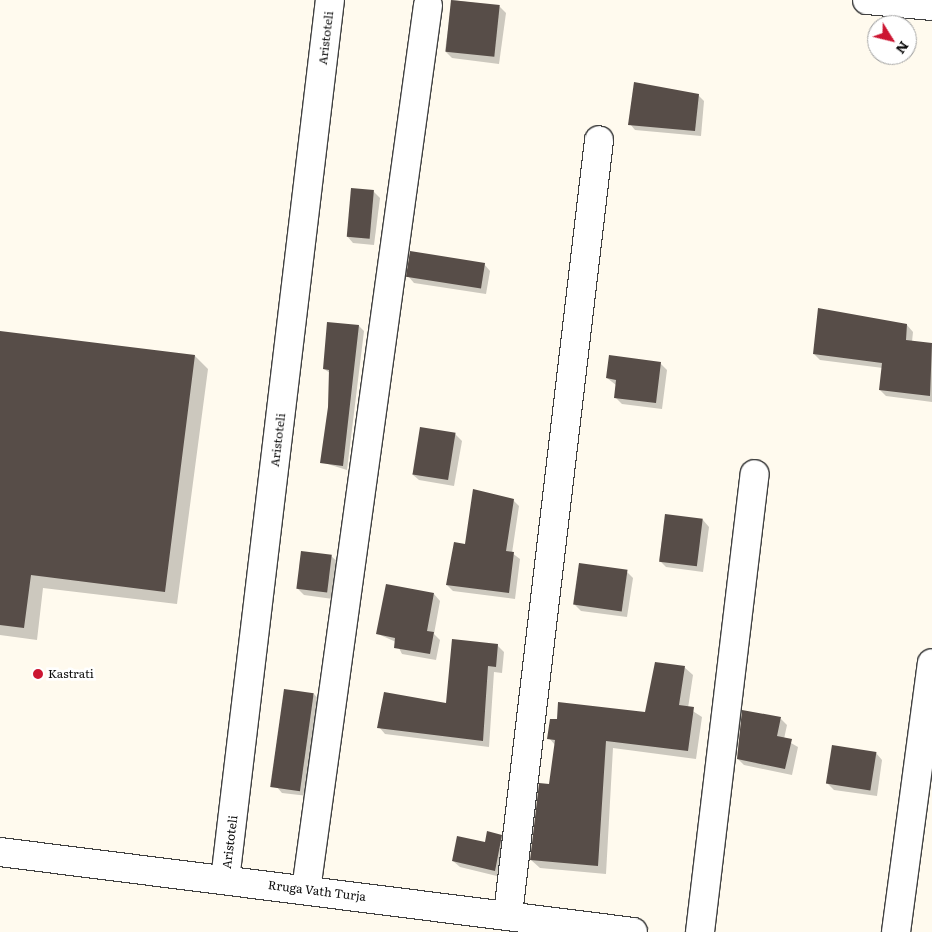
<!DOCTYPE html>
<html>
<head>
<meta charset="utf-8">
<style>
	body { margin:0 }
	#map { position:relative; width:932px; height:932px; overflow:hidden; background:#fffaee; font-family:Literata,serif }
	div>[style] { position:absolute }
	.shadow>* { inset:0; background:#0003 }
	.building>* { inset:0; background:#574d48; transform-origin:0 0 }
	.roads { filter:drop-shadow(1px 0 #404040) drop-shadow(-1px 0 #404040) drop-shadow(0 1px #404040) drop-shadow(0 -1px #404040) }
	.minor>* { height:28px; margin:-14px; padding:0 14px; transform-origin:14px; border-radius:14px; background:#fff }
	.tertiary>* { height:28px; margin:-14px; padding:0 14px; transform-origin:14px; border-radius:14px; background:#fff }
	.dots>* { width:14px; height:14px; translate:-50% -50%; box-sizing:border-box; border:2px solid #fff; border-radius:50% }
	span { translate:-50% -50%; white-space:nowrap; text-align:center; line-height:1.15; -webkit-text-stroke:5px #fff; paint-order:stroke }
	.street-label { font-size:12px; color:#0d0d0d }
	.poi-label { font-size:12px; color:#0d0d0d }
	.left { translate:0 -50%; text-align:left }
	.north { position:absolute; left:867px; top:15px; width:50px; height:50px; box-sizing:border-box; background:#fff; border:1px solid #9e9e9e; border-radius:50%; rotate:126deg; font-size:14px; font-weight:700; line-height:20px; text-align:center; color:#0d0d0d }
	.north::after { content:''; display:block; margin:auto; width:18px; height:22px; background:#cc1632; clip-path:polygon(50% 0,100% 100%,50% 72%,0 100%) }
</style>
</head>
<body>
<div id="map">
	<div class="shadow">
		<i style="clip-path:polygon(452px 0,499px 6px,506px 13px,499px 64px,452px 58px,445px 51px)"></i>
		<i style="clip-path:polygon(635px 83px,698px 95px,704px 101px,701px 136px,635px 130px,630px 124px)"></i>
		<i style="clip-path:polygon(373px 191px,380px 198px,374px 245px,353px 243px,347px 236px)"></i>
		<i style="clip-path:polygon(484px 264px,490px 271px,486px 294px,414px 283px,408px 276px)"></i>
		<i style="clip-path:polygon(329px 324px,359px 326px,364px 331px,347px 470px,321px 462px,330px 407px,330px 373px,324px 369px)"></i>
		<i style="clip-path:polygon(907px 325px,913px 332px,912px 342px,932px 345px,932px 402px,886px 396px,880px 390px,883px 368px,820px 360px,814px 354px)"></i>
		<i style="clip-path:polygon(0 332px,195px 356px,208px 369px,177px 604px,43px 588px,37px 640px,0 635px)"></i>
		<i style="clip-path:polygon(660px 363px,667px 370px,662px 409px,622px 404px,615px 397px,616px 385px,607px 378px)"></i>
		<i style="clip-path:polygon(455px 434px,462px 441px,454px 486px,419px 480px,412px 474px)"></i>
		<i style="clip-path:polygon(513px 500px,519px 506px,512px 553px,520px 559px,515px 599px,453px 591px,447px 585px,466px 546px)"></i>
		<i style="clip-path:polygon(666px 515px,703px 520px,709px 527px,703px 572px,666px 567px,659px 560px)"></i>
		<i style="clip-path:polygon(331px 556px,338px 562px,333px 599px,304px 595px,298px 589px)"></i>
		<i style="clip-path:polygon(626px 571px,633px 578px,627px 617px,581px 611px,574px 604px)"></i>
		<i style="clip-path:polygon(434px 594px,440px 601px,434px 634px,440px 640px,436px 660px,402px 654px,396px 642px,378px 634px)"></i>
		<i style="clip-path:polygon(497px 645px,504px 652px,502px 673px,494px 672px,489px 747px,385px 734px,379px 727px,447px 705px)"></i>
		<i style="clip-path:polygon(684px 667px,693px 675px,688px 708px,702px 717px,696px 759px,613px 748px,606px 874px,540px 868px,531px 860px,550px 786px,555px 745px,549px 738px,646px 713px)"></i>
		<i style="clip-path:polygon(314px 694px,320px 701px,308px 796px,282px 793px,276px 786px)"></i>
		<i style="clip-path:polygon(781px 719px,787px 725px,784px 739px,798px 747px,792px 775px,744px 765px,738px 759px)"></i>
		<i style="clip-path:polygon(876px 753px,882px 760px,877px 796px,834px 790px,827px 783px)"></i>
		<i style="clip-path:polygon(501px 836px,508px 843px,501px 877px,460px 867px,453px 861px)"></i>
	</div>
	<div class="building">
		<i style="left:451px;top:0;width:49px;height:52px;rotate:6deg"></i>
		<i style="clip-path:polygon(634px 82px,699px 94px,695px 131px,628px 125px)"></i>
		<i style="left:351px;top:188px;width:23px;height:49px;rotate:5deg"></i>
		<i style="left:410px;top:251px;width:76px;height:26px;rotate:9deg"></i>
		<i style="clip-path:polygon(818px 308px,907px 324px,906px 340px,932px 343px,930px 396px,879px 390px,882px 363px,813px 354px)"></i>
		<i style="clip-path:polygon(327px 322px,359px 325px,343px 466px,320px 463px,328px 407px,329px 370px,323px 369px)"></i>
		<i style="clip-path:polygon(0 331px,195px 355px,165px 592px,31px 575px,24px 628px,0 625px)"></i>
		<i style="clip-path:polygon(609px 355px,661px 362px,656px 403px,614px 398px,616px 380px,606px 378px)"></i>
		<i style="left:420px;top:427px;width:36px;height:48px;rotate:9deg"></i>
		<i style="clip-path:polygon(473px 489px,514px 499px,506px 551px,514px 552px,509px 593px,446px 585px,454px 542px,465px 544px)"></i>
		<i style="left:665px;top:514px;width:38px;height:48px;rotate:7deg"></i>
		<i style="left:301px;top:551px;width:31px;height:38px;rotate:7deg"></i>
		<i style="left:579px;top:563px;width:49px;height:42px;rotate:8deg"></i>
		<i style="clip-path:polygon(386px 584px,434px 593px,427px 631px,434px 632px,430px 654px,394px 648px,395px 638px,376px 634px)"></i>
		<i style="clip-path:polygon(452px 639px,498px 644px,496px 667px,488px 666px,483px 741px,377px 728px,384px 692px,446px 703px)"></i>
		<i style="clip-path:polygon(655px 662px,685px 666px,679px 705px,694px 707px,688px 751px,606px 741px,598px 866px,530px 860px,539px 783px,549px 784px,555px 740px,547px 739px,550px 719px,557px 719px,558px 702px,645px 712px)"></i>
		<i style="left:284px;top:689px;width:30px;height:99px;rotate:8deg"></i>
		<i style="clip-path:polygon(742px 710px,781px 717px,777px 736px,792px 739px,785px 769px,737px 759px)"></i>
		<i style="left:832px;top:745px;width:45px;height:39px;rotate:9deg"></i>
		<i style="clip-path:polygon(487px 831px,502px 835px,495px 871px,452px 861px,457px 836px,485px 842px)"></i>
	</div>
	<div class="roads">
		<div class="minor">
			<i style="left:867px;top:0;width:65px;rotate:5.3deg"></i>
			<i style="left:225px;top:880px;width:886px;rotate:-83.2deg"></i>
			<i style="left:306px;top:890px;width:893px;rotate:-82.15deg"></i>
			<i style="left:508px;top:914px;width:779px;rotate:-83.29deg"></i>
			<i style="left:700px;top:932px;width:461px;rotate:-83.2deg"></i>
			<i style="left:896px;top:932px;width:271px;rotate:-82.4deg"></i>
		</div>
		<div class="tertiary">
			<i style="left:0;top:852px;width:638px;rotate:7.2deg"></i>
		</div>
	</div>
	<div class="dots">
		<i style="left:38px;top:674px;background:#cc1632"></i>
	</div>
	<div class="street-label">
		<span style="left:326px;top:38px;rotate:-83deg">Aristoteli</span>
		<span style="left:278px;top:440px;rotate:-83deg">Aristoteli</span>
		<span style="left:230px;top:842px;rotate:-83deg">Aristoteli</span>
		<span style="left:317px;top:891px;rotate:7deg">Rruga Vath Turja</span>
	</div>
	<div class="poi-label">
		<span class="left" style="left:48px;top:674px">Kastrati</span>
	</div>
	<div class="north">N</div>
</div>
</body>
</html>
